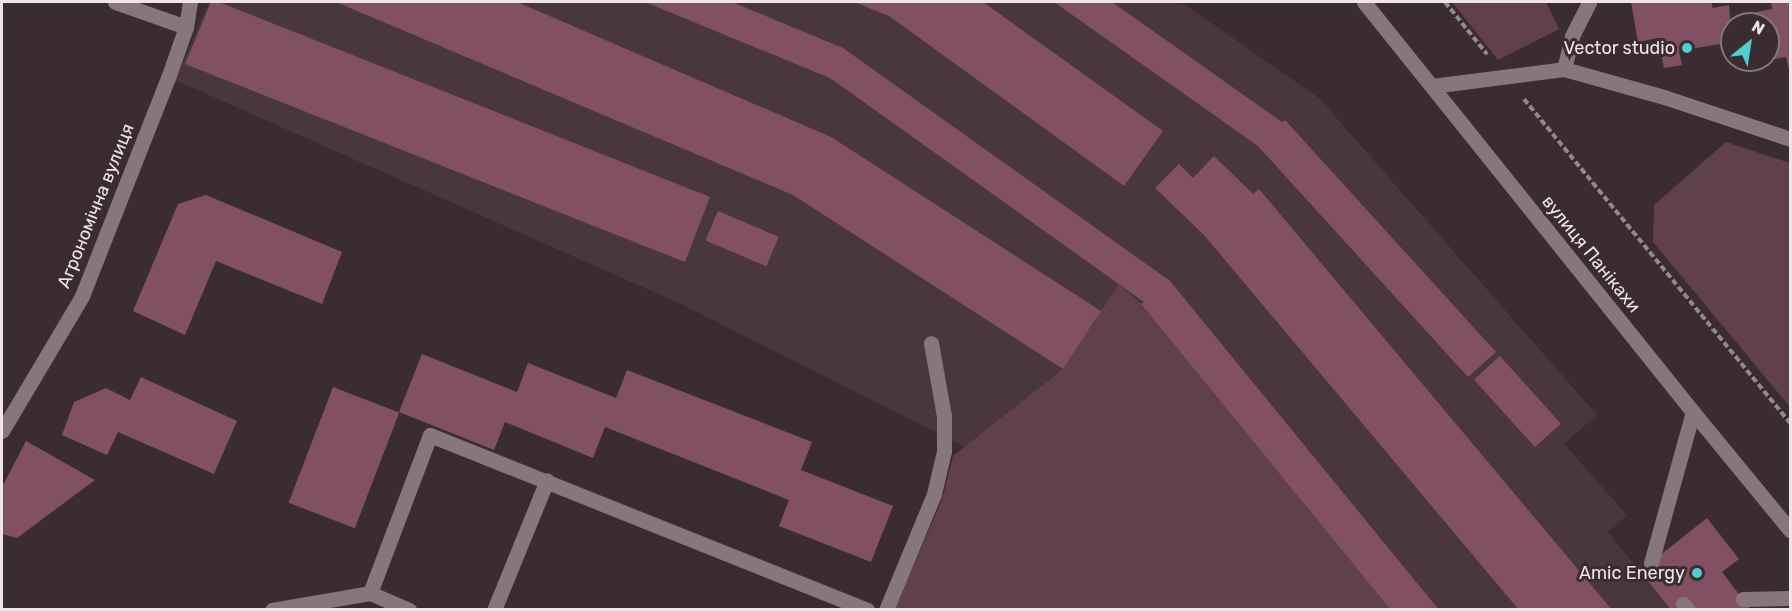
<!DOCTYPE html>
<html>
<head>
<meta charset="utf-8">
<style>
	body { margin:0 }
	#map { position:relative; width:1792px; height:611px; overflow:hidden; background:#3a2c31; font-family:Rubik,sans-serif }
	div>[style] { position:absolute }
	.built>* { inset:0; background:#4a373d }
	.green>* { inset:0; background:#60404b }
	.building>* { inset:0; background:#815163; transform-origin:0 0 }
	.path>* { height:4px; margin-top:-2px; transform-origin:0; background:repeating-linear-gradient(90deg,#93888b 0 6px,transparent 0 9px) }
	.service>* { height:15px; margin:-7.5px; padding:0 7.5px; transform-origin:7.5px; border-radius:7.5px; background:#87777c }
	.minor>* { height:15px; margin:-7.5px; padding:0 7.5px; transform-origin:7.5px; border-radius:7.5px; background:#87777c }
	.tertiary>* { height:15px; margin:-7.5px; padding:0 7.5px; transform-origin:7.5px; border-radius:7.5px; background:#87777c }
	.dots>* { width:16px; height:16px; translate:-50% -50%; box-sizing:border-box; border:3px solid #3a2c31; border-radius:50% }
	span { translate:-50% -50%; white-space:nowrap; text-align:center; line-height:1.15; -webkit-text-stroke:6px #3a2c31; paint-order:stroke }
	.poi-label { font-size:18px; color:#eee5e7 }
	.right { translate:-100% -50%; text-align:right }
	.street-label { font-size:18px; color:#eee5e7 }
	.frame { position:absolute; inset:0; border:3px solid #eee5e7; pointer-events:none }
	.north { position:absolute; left:1720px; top:12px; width:60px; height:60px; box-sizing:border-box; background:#3a2c31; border:2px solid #82767a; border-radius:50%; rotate:30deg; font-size:16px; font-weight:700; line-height:24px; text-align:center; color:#eee5e7 }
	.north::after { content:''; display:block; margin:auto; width:21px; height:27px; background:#51ccd1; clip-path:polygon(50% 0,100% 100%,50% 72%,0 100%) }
</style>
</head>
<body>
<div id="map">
	<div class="built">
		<i style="clip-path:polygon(209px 2px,1181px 2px,1319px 98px,1597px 415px,1564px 444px,1627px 515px,1608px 532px,1670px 609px,1396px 609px,1153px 308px,1025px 477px,681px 304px,175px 80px)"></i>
	</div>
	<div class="green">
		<i style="clip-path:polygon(1452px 2px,1546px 2px,1559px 29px,1498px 60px)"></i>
		<i style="clip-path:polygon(1726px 142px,1790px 163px,1790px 407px,1653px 242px,1654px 205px)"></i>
		<i style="clip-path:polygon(1119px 284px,1141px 304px,1391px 609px,894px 610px,942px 500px,953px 456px,1063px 369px)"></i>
	</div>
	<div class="building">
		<i style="clip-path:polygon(211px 2px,219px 2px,710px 197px,685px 262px,185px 64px)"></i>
		<i style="clip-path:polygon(336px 2px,517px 2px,831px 137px,1101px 311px,1063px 369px,793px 195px)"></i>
		<i style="clip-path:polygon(645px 2px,732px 2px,843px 48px,1170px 281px,1439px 610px,1391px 610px,1141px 304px,1144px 302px,830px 78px)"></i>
		<i style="clip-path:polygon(854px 2px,983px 2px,1163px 131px,1124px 186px,889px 16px)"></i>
		<i style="clip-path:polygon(1054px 2px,1112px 2px,1282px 122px,1285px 120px,1496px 352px,1468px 377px,1258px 146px)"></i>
		<i style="clip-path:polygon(1631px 2px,1711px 2px,1713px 8px,1729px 5px,1732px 42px,1679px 51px,1682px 65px,1664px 68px,1658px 38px,1638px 42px)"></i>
		<i style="clip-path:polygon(1771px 2px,1790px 2px,1790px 75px,1786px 57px,1768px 60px,1768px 24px,1745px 24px,1743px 15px,1772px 9px)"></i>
		<i style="clip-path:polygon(1214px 156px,1253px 194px,1259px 189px,1612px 610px,1519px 610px,1204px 235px,1155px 188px,1179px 164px,1193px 178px)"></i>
		<i style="clip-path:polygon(206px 195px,342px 252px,322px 304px,216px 261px,185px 335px,133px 311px,178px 204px)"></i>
		<i style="left:718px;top:211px;width:66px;height:32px;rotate:23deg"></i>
		<i style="clip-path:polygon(422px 354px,517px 392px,528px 363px,616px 398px,627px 370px,812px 442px,801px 470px,893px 506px,871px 562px,779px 526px,789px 500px,605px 427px,593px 458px,505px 422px,494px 450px,399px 412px)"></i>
		<i style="left:1500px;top:356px;width:91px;height:35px;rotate:48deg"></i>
		<i style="clip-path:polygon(141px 377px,237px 421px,214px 474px,118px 432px,107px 455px,62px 435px,74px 402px,106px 388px,130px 400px)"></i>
		<i style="left:333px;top:387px;width:71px;height:124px;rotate:21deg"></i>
		<i style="clip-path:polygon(26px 441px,95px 480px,17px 538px,2px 534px,2px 487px)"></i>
		<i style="clip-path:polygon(1707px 518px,1739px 559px,1722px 572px,1751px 610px,1695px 610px,1687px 600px,1675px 610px,1671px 610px,1640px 571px)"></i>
	</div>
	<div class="path">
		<i style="left:1445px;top:2px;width:67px;rotate:51.1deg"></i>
		<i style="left:1524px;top:99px;width:419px;rotate:50.6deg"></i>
	</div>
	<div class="service">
		<i style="left:1564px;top:69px;width:34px;rotate:-76deg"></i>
		<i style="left:1572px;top:36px;width:38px;rotate:-63deg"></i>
		<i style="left:1432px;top:86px;width:133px;rotate:-7.3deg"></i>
		<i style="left:1564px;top:69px;width:104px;rotate:15.6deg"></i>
		<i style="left:1664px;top:97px;width:133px;rotate:18.4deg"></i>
		<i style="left:1651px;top:563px;width:157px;rotate:-74.5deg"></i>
		<i style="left:370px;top:593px;width:169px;rotate:-69.2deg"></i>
		<i style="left:430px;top:435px;width:471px;rotate:21.8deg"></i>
		<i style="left:1743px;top:599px;width:47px;rotate:-1.2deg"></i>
		<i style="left:1683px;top:604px;width:8px;rotate:50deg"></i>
		<i style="left:272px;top:610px;width:99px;rotate:-9.8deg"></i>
		<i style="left:370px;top:593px;width:43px;rotate:23.6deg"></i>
		<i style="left:494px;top:610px;width:140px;rotate:-67.8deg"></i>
		<i style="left:886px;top:610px;width:126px;rotate:-67.5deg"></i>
		<i style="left:934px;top:494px;width:44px;rotate:-76.9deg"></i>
		<i style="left:944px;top:451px;width:35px;rotate:-90deg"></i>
		<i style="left:944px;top:416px;width:74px;rotate:-100.1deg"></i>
	</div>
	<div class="minor">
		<i style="left:115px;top:2px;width:75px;rotate:19.4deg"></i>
		<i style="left:2px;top:431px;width:157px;rotate:-59.3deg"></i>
		<i style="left:82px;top:296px;width:234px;rotate:-68.5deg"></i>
		<i style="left:168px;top:78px;width:54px;rotate:-70.6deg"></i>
		<i style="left:186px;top:27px;width:25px;rotate:-81deg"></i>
	</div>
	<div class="tertiary">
		<i style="left:1364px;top:2px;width:526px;rotate:51.26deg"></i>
		<i style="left:1693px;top:412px;width:153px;rotate:50.6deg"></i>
	</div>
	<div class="dots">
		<i style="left:1687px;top:48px;background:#51ccd1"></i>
		<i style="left:1697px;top:573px;background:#51ccd1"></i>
	</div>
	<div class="poi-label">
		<span class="right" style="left:1675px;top:48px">Vector studio</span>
		<span class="right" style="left:1685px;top:573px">Amic Energy</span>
	</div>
	<div class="street-label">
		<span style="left:96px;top:206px;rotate:-68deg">Агрономічна вулиця</span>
		<span style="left:1591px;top:254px;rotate:51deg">вулиця Панікахи</span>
	</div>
	<div class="frame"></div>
	<div class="north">N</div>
</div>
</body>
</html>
